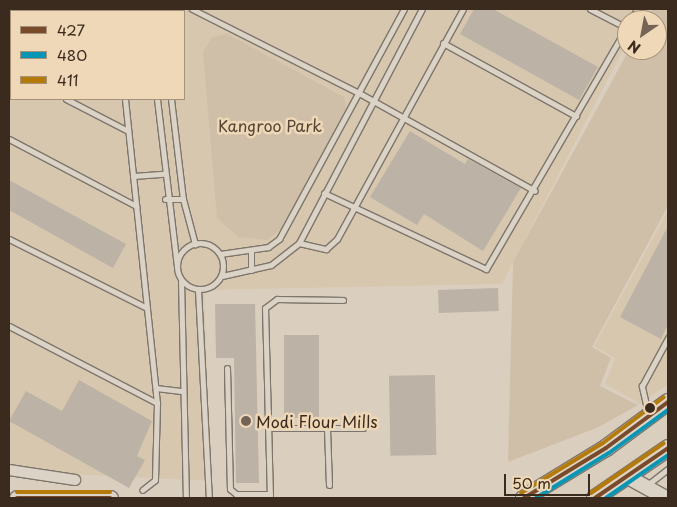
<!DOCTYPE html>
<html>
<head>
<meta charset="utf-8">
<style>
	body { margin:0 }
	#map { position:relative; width:677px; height:507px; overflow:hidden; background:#dacfbe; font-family:"Playpen Sans",sans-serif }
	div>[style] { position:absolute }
	.built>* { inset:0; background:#d8c7af }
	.green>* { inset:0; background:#d0bfa8 }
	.building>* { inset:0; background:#bcb2a6; transform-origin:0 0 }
	.roads { filter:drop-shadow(1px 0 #7e756b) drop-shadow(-1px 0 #7e756b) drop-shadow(0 1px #7e756b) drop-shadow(0 -1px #7e756b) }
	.service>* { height:5px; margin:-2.5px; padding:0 2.5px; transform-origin:2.5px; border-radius:2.5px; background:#dcd3c7 }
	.service>.ring { margin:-2.5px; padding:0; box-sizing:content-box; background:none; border:5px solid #dcd3c7; border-radius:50% }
	.minor>* { height:10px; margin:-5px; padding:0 5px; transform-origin:5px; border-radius:5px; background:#dcd3c7 }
	.tertiary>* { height:14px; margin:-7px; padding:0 7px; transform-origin:7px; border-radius:7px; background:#dcd3c7 }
	.secondary>* { height:15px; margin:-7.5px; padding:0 7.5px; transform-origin:7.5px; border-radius:7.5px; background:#dcd3c7 }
	.primary>* { height:16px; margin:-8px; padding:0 8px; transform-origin:8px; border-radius:8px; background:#dcd3c7 }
	.bus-1>* { height:4px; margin:-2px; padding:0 2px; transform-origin:2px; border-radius:2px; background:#7a4b2a }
	.bus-2>* { height:4px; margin:-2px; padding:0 2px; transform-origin:2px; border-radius:2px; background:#0996b4 }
	.bus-3>* { height:4px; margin:-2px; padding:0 2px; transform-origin:2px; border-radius:2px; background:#b57b0a }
	.dots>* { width:14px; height:14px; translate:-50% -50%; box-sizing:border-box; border:2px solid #eed8b7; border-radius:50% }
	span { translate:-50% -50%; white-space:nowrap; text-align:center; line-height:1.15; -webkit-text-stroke:5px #eed8b7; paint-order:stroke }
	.park-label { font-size:16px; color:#574536 }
	.poi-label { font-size:16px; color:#3b2a1e }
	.left { translate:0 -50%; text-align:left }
	.frame { position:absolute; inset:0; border:10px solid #3b2a1e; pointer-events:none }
	.legend { position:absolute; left:10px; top:10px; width:175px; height:90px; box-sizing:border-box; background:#eed8b7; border:1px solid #a6927a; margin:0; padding:6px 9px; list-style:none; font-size:15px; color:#3b2a1e }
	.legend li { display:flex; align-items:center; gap:10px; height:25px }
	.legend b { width:25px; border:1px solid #a6927a }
	.north { position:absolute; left:617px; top:10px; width:50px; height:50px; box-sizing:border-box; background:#eed8b7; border:1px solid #a6927a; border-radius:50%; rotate:213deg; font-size:14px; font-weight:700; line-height:20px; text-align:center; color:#3b2a1e }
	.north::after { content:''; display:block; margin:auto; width:18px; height:22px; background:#736456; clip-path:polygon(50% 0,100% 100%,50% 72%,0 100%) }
	.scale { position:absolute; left:504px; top:474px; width:86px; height:22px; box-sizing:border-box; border:2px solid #3b2a1e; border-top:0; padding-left:6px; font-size:15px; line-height:18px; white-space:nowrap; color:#3b2a1e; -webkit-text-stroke:4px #eed8b7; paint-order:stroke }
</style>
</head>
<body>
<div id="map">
	<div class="built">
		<i style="clip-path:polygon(evenodd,9px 9px,644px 9px,639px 20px,627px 20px,627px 42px,502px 284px,204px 290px,211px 481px,9px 471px,9px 9px,11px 11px,184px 11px,184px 99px,11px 99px,11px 11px)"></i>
		<i style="clip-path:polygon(668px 211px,668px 384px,640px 404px,605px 384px,615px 358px,594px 346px)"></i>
	</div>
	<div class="green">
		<i style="clip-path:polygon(652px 9px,668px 9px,668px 206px,592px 347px,611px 358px,600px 386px,638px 405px,599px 427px,508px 462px,513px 262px,629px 50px,657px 50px,657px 20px,646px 20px)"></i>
		<i style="clip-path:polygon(227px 34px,344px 97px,347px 112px,281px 229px,267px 240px,238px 237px,217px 218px,203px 52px,212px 37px)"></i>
	</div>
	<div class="building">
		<i style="clip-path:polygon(474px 9px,493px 9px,598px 67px,579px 100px,460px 34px)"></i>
		<i style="clip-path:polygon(410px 131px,465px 164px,468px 159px,521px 188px,483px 251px,424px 214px,417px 225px,370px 197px)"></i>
		<i style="clip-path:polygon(9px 180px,126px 244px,113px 268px,9px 210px)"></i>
		<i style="clip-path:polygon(668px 226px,668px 324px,661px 339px,620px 317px)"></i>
		<i style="left:498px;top:288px;width:23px;height:60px;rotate:88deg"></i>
		<i style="clip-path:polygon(215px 304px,255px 304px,259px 483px,236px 483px,234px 358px,216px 358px)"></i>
		<i style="left:284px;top:335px;width:35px;height:83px"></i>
		<i style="left:435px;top:375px;width:80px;height:46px;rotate:89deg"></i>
		<i style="clip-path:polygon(79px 380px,152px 421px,137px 456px,145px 460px,129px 488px,9px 421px,26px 391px,62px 411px)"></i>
	</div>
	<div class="roads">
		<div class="service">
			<i style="left:42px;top:9px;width:5px;rotate:22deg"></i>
			<i style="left:117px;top:9px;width:2px;rotate:90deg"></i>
			<i style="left:149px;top:9px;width:2px;rotate:90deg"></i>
			<i style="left:160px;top:9px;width:2px;rotate:63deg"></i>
			<i style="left:192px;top:9px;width:187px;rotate:26.7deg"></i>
			<i style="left:359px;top:93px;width:201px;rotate:29.1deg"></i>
			<i style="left:590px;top:9px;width:42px;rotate:27.2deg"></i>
			<i style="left:631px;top:20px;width:13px;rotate:-61deg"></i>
			<i style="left:443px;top:43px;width:152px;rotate:28.8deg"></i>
			<i style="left:9px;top:68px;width:3px;rotate:45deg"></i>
			<i style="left:66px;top:99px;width:70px;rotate:27.3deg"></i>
			<i style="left:125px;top:99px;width:306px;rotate:84deg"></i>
			<i style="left:157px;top:403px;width:77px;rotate:91.5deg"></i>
			<i style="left:155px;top:480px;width:16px;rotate:142deg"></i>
			<i style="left:157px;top:99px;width:169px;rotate:83.2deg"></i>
			<i style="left:171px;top:99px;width:101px;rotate:83.2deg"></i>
			<i style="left:183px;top:199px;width:47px;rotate:75.1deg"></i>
			<i style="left:9px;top:139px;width:144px;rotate:27.8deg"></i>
			<i style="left:133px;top:176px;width:31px;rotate:-4deg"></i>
			<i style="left:324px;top:193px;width:179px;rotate:25.1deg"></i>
			<i style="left:486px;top:269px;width:280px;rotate:-59.8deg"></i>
			<i style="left:165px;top:199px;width:18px"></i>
			<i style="left:9px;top:239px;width:152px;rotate:26.6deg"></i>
			<i class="ring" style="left:177px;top:243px;width:41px;height:41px"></i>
			<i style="left:299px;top:243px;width:28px;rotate:13deg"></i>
			<i style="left:326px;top:249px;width:15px;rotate:-42deg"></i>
			<i style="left:337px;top:239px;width:262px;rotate:-61.3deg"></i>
			<i style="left:220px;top:254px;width:49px;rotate:-8.3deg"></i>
			<i style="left:268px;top:247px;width:14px;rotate:-36deg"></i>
			<i style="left:279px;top:239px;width:262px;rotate:-61.5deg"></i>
			<i style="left:251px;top:270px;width:19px;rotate:-90deg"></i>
			<i style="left:222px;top:276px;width:50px;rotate:-12.7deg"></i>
			<i style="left:271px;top:265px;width:36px;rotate:-38deg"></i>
			<i style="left:299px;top:243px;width:264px;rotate:-62.3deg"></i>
			<i style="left:181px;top:280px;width:218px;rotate:88.7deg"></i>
			<i style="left:198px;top:290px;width:208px;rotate:87deg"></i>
			<i style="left:9px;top:326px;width:167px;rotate:27.5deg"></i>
			<i style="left:227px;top:368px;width:121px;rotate:88.6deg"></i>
			<i style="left:230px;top:489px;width:8px;rotate:40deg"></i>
			<i style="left:236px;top:494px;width:34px"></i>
			<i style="left:156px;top:388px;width:25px;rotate:7deg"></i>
			<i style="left:648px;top:413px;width:28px;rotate:-103deg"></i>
			<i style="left:642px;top:386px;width:55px;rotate:-61.6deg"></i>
			<i style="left:268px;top:428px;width:95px"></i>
			<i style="left:327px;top:428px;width:57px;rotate:88deg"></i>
			<i style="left:646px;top:486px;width:28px;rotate:-38deg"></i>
			<i style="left:270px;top:498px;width:190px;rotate:-91.5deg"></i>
			<i style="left:265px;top:308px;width:15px;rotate:-37deg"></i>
			<i style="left:277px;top:299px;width:66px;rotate:0.9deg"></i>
		</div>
		<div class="minor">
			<i style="left:9px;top:470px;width:67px;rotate:8.6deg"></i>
		</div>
		<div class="tertiary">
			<i style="left:628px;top:477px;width:43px;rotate:28.9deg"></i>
		</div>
		<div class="secondary">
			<i style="left:17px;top:498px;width:93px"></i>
		</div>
		<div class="primary">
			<i style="left:524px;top:498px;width:96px;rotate:-31.4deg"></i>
			<i style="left:606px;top:448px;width:77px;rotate:-36.6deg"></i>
			<i style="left:595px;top:498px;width:88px;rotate:-34.4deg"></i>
		</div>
	</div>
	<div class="bus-1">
		<i style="left:17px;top:498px;width:93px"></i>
		<i style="left:524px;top:498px;width:96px;rotate:-31.4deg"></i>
		<i style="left:606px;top:448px;width:77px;rotate:-36.6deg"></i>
		<i style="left:595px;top:498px;width:88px;rotate:-34.4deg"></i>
	</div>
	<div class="bus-2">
		<i style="left:536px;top:498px;width:86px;rotate:-31.7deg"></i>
		<i style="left:609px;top:453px;width:73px;rotate:-36.1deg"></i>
		<i style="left:606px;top:498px;width:75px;rotate:-34.7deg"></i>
	</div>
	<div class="bus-3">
		<i style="left:17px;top:492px;width:93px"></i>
		<i style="left:521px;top:493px;width:96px;rotate:-31.4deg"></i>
		<i style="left:603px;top:443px;width:76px;rotate:-37deg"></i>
		<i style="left:591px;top:493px;width:88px;rotate:-34.4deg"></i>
	</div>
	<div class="dots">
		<i style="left:650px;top:408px;background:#3b2a1e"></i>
		<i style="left:246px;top:421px;background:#736456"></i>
	</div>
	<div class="park-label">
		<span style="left:270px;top:125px">Kangroo Park</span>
	</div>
	<div class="poi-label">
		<span class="left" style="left:256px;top:421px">Modi Flour Mills</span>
	</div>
	<div class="frame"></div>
	<ul class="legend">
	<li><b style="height:6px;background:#7a4b2a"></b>427</li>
	<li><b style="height:6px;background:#0996b4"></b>480</li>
	<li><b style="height:6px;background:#b57b0a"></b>411</li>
	</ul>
	<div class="north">N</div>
	<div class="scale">50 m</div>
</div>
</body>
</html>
